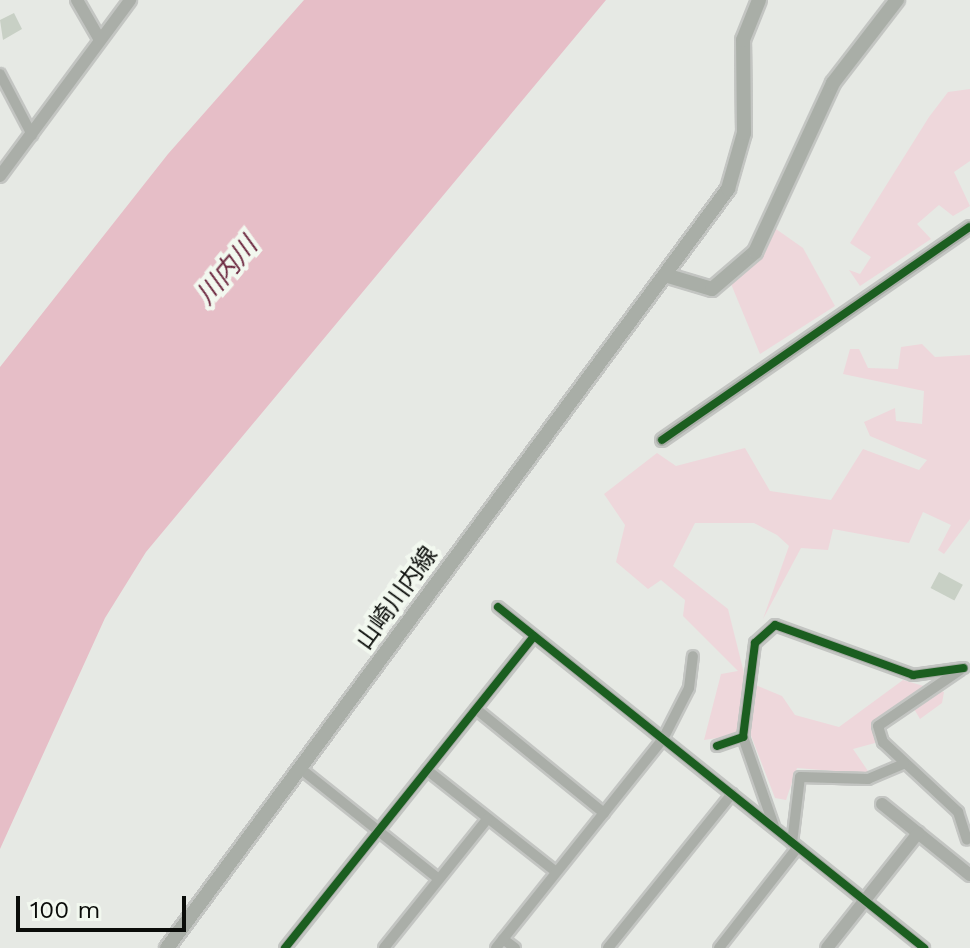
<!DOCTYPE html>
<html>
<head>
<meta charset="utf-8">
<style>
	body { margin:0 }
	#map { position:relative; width:970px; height:948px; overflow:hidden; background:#e6e9e4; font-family:"Work Sans","Noto Sans JP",sans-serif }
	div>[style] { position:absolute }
	.green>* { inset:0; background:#eed7db }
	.water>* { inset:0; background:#e6bec7 }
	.building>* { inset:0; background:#c8d0c5; transform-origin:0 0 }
	.roads { filter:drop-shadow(2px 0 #c3c5c2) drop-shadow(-2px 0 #c3c5c2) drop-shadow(0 2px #c3c5c2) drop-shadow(0 -2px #c3c5c2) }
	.minor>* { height:10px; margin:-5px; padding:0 5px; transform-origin:5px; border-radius:5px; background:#aaaea8 }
	.tertiary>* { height:12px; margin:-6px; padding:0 6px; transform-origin:6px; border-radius:6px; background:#aaaea8 }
	.secondary>* { height:14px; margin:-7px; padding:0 7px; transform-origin:7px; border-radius:7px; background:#a9aea7 }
	.cycleway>* { height:8px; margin:-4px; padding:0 4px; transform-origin:4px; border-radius:4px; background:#1b5e20 }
	span { translate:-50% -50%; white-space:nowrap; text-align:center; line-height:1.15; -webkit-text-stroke:8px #f2f8ef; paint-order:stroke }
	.street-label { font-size:24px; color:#0a0c09 }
	.water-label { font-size:26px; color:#6b263e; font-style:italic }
	.scale { position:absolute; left:16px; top:896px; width:170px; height:36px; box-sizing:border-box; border:4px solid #0a0c09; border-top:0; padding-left:10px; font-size:24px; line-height:28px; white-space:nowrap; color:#0a0c09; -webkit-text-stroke:6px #f2f8ef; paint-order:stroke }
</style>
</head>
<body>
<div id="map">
	<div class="green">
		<i style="clip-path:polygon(970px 89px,970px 161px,954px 172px,970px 206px,953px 216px,939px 205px,917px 224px,931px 239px,860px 286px,849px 270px,860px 274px,871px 257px,850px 243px,929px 117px,948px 92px)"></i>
		<i style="clip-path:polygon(776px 229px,803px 248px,835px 306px,760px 354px,731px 284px)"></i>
		<i style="clip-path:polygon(922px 344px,935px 357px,970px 355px,970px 519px,944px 554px,938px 550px,951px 525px,923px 512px,909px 543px,833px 529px,828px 550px,801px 548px,763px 619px,789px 546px,777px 535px,754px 523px,695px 523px,673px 566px,728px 609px,746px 681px,782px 696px,795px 715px,839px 727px,903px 680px,944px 692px,942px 703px,920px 719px,910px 702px,876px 719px,875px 743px,853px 749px,870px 774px,797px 768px,786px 800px,775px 798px,750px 733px,704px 740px,721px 674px,738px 671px,683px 616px,685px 600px,661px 580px,648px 589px,616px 562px,625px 525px,604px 494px,657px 453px,676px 466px,745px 448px,770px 491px,831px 500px,863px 449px,919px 470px,927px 460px,870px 436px,864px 422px,895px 408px,896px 421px,922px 424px,924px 391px,843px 374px,850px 349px,859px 349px,868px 368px,898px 369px,901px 347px)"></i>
	</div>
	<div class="water">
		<i style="clip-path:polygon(304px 0,606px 0,146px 552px,105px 618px,0 849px,0 367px,168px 154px)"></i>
	</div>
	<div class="building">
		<i style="clip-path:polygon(14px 13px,22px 29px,3px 40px,0 20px)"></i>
		<i style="left:939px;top:572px;width:27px;height:18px;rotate:28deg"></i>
	</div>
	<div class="roads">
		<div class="minor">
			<i style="left:0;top:74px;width:69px;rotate:62.3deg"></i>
			<i style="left:498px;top:607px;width:546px;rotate:38.68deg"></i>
			<i style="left:960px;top:670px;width:99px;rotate:145.7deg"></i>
			<i style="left:878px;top:726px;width:17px;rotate:73deg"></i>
			<i style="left:883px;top:742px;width:103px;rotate:43deg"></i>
			<i style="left:958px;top:812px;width:29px;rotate:72deg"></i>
			<i style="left:476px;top:709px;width:165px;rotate:39.1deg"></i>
			<i style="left:743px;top:737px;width:94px;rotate:70.8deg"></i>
			<i style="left:717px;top:746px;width:28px;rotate:-19deg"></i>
			<i style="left:743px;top:737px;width:95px;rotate:-82.7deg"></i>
			<i style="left:755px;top:643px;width:27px;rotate:-42deg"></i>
			<i style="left:775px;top:625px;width:147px;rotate:19.9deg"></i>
			<i style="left:913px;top:675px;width:51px;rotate:-7.8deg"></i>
			<i style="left:301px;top:769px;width:176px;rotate:38.6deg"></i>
			<i style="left:427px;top:770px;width:164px;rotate:38.3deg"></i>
			<i style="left:792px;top:843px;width:66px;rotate:-83.1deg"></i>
			<i style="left:800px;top:777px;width:68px;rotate:1.7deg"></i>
			<i style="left:868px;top:779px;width:39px;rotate:-23deg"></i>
			<i style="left:503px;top:939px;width:15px;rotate:37deg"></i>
			<i style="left:285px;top:948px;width:399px;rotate:-51.4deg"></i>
			<i style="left:384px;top:948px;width:166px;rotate:-51.3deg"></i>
			<i style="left:496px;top:948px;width:268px;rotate:-51.4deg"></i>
			<i style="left:663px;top:739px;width:57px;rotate:-63deg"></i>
			<i style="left:689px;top:688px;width:32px;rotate:-83deg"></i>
			<i style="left:608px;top:948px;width:198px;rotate:-51.2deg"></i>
			<i style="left:719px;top:948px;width:128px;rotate:-52deg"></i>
		</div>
		<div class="tertiary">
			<i style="left:77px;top:0;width:46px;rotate:60.1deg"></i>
			<i style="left:0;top:176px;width:219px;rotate:-53.5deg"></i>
			<i style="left:662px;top:440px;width:374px;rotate:-34.7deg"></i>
			<i style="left:882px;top:804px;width:113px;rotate:38.9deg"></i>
			<i style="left:827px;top:948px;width:147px;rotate:-51.6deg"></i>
		</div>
		<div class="secondary">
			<i style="left:665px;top:275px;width:49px;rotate:16.6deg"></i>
			<i style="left:712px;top:289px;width:57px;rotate:-40.7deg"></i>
			<i style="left:755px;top:252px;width:186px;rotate:-65.2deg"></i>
			<i style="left:833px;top:83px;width:105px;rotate:-52.4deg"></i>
			<i style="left:167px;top:948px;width:944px;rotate:-53.53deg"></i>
			<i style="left:728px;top:189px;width:58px;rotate:-74.1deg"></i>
			<i style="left:744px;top:133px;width:93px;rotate:-90.6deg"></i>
			<i style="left:743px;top:40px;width:43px;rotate:-68.2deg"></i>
		</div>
	</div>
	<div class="cycleway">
		<i style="left:662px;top:440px;width:374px;rotate:-34.7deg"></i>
		<i style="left:498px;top:607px;width:546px;rotate:38.68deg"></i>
		<i style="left:717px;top:746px;width:28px;rotate:-19deg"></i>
		<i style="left:743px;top:737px;width:95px;rotate:-82.7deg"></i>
		<i style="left:755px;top:643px;width:27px;rotate:-42deg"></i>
		<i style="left:775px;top:625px;width:147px;rotate:19.9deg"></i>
		<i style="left:913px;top:675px;width:51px;rotate:-7.8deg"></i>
		<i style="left:285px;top:948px;width:399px;rotate:-51.4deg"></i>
	</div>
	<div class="street-label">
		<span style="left:397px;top:598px;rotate:-54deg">山崎川内線</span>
	</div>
	<div class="water-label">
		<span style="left:227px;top:271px;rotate:-50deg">川内川</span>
	</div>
	<div class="scale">100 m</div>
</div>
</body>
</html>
